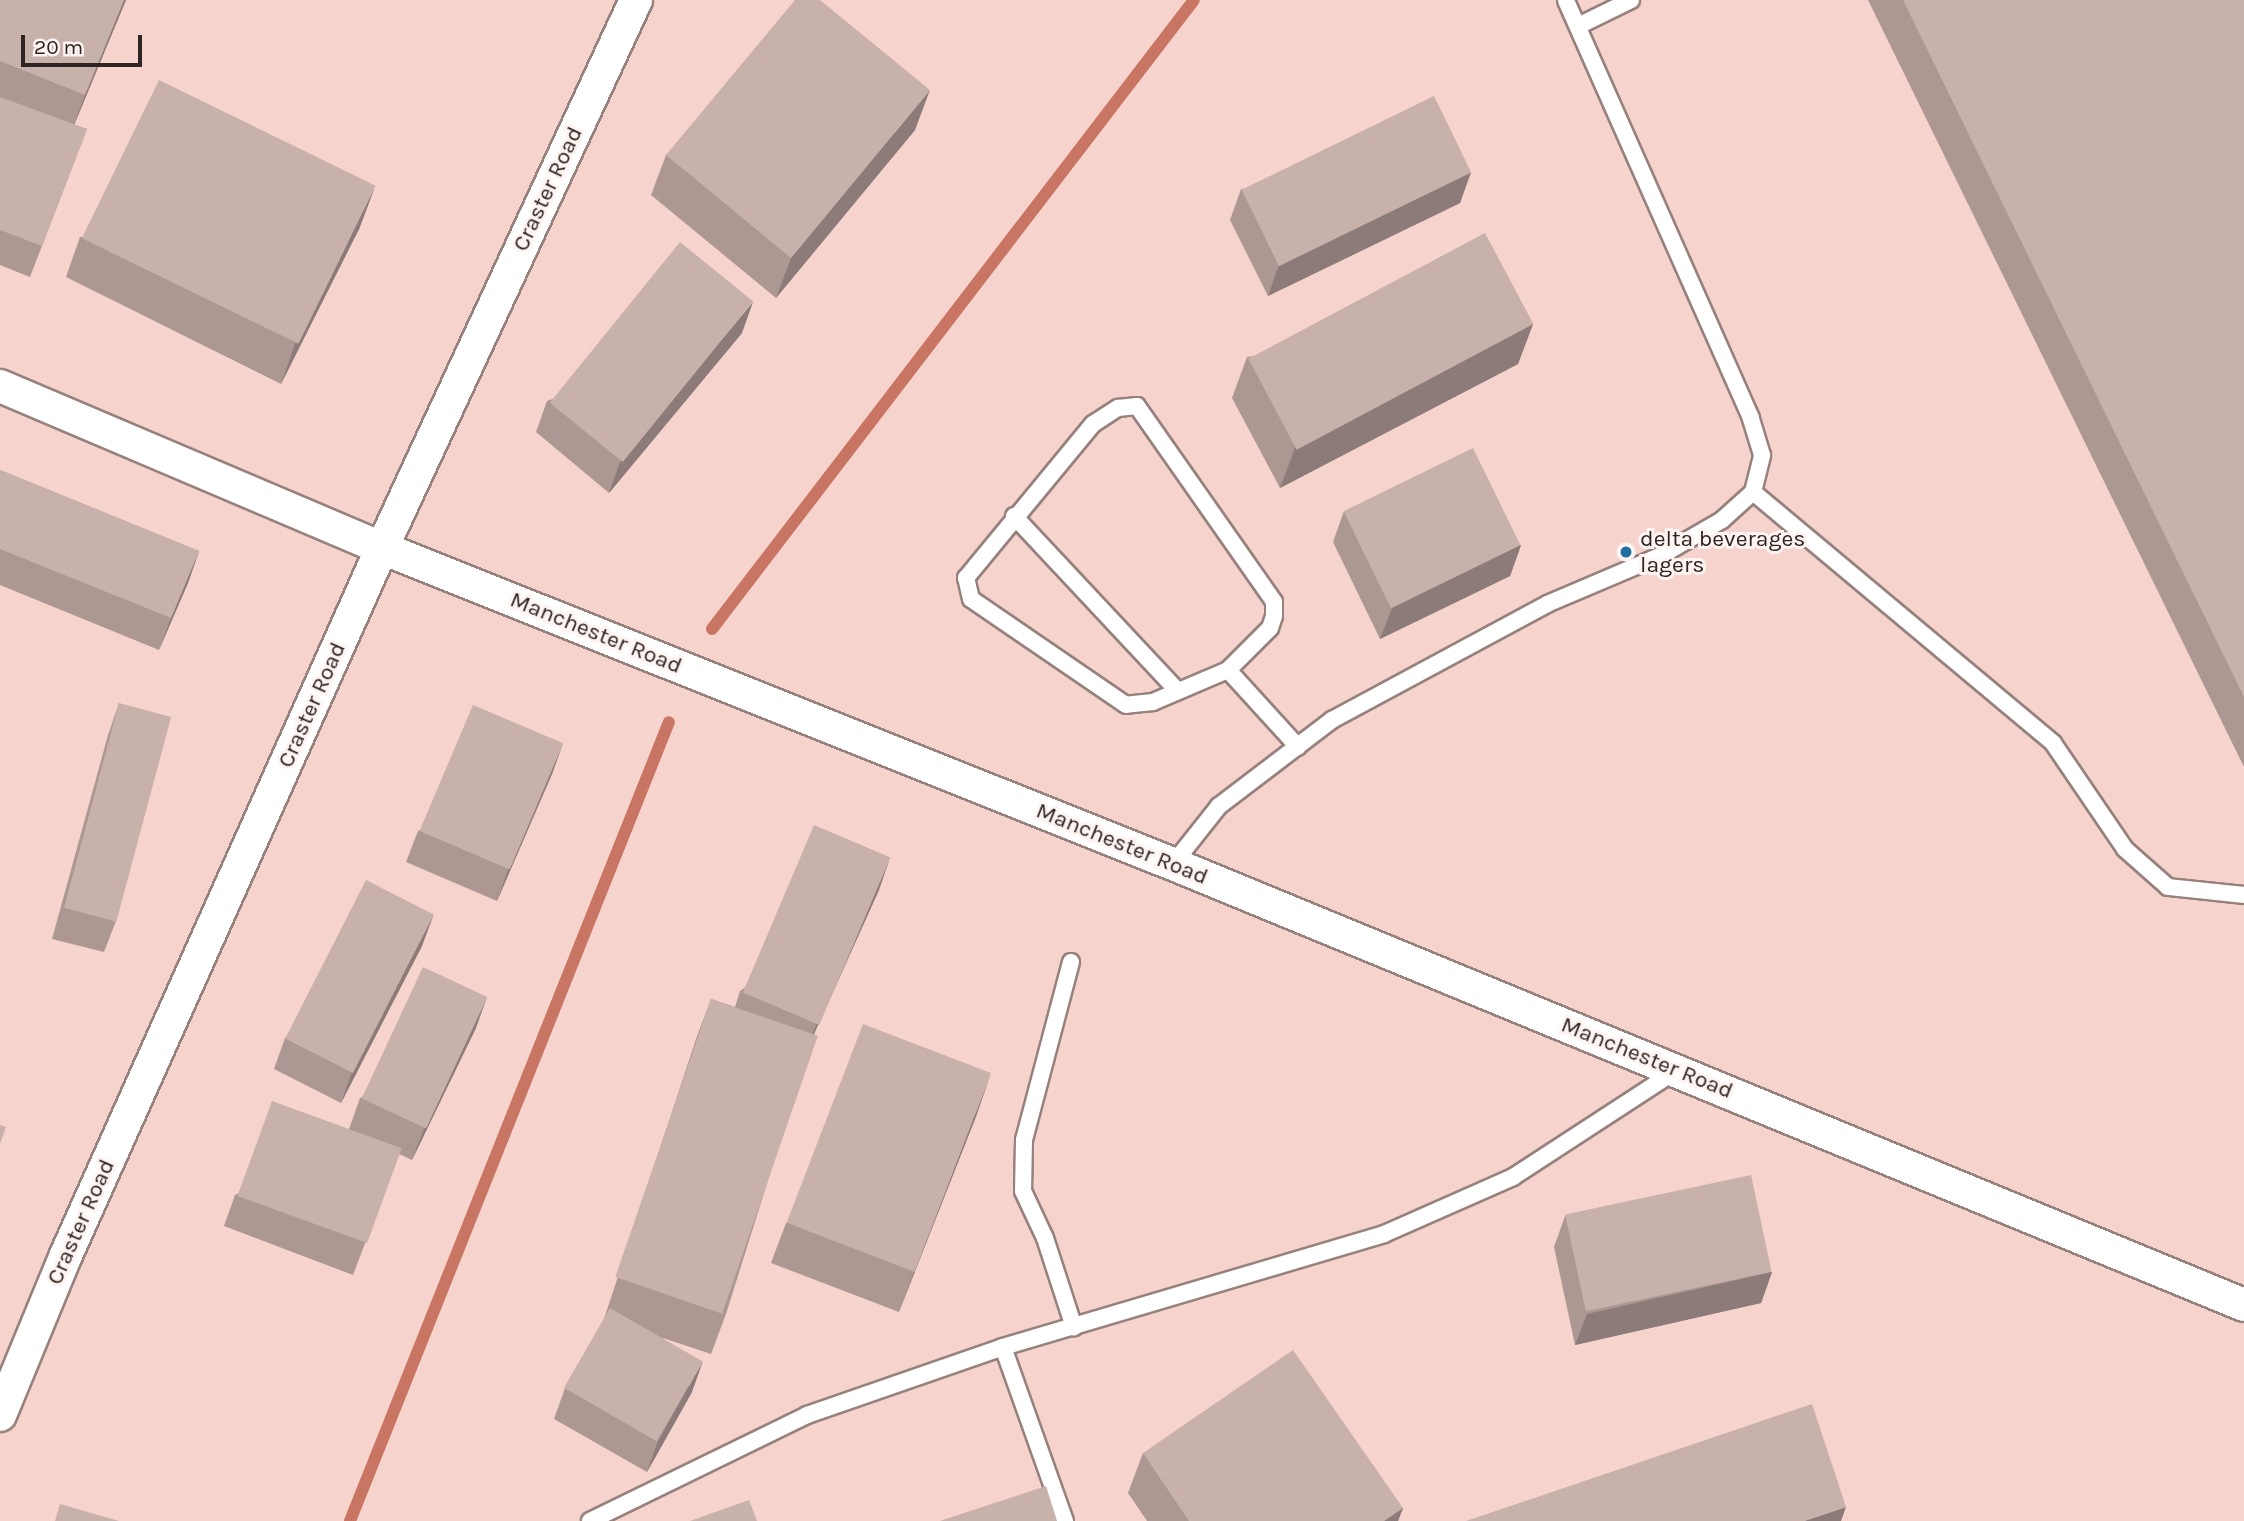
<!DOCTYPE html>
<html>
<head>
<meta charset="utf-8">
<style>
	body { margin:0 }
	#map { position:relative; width:2244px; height:1521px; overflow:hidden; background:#fce3dd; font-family:Karla,sans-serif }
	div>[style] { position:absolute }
	.built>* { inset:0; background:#f6d4cd; transform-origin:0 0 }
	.stream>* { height:12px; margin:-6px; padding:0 6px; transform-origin:6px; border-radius:6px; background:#c87564 }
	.roads { filter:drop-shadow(2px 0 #97817c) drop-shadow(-2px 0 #97817c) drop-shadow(0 2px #97817c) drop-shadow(0 -2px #97817c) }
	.lane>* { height:16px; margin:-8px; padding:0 8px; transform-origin:8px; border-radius:8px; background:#fff }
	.street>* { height:32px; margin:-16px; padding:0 16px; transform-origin:16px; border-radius:16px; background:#fff }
	.wall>* { inset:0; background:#ac9793 }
	.shaded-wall>* { inset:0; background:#8c7b78 }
	.building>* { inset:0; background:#c8b0ab; transform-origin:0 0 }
	.dots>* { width:19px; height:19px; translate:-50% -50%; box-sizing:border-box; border:4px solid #fef4f1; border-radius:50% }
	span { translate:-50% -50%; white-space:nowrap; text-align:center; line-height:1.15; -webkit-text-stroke:6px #fef4f1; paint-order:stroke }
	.street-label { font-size:23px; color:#2e2523 }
	.poi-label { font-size:23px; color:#2e2523 }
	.left { translate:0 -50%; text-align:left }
	.scale { position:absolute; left:21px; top:35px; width:121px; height:32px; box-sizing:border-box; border:4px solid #2e2523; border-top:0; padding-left:9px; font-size:21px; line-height:24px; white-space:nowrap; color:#2e2523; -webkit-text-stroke:5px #fef4f1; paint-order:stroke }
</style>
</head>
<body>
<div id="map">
	<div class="built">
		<i style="left:0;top:0;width:2244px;height:1521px"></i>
	</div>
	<div class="stream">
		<i style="left:712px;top:629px;width:792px;rotate:-52.54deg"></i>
		<i style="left:350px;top:1521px;width:860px;rotate:-68.24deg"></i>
	</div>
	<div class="roads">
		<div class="lane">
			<i style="left:1578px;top:26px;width:59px;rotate:-26.1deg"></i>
			<i style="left:1137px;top:406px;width:239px;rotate:55deg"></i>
			<i style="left:1274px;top:602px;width:14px;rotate:90deg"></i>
			<i style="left:1274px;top:616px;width:13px;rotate:108deg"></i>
			<i style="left:1270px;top:628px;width:59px;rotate:135deg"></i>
			<i style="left:1228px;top:670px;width:82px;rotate:156.9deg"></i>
			<i style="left:1153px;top:702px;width:27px;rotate:174deg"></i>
			<i style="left:1126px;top:705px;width:188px;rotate:-145.6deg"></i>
			<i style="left:971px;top:599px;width:22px;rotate:-103deg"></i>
			<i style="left:966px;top:578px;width:200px;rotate:-50.5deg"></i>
			<i style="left:1093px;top:424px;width:30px;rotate:-33deg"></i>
			<i style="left:1118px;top:408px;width:19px;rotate:-6deg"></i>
			<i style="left:1753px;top:492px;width:391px;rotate:39.9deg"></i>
			<i style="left:2053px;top:743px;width:128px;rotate:55.8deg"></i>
			<i style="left:2125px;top:849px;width:57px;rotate:41.5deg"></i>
			<i style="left:2168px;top:887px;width:76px;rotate:6deg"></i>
			<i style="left:1014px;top:516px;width:240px;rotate:46.9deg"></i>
			<i style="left:1228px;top:670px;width:104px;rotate:47.7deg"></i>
			<i style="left:1173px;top:864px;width:74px;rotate:-51.6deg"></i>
			<i style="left:1219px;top:806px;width:142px;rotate:-37.3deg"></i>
			<i style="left:1332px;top:720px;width:244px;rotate:-28.3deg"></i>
			<i style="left:1547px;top:604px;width:123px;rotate:-23deg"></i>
			<i style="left:1660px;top:556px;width:72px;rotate:-30.1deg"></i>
			<i style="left:1722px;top:520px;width:42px;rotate:-42.1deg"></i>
			<i style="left:1753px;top:492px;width:38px;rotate:-76deg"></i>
			<i style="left:1762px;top:455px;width:39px;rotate:-107deg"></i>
			<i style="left:1751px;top:418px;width:457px;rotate:-113.9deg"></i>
			<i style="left:1071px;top:962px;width:184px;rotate:104.8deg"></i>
			<i style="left:1024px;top:1140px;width:51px;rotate:91.1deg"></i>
			<i style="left:1023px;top:1191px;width:52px;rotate:64.9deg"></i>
			<i style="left:1045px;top:1238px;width:94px;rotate:72deg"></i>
			<i style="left:1003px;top:1347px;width:185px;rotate:70.4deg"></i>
			<i style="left:590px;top:1521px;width:242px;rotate:-26deg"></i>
			<i style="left:807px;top:1415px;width:207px;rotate:-19.1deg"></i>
			<i style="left:1003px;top:1347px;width:397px;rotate:-16.5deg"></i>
			<i style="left:1384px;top:1234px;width:141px;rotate:-23.8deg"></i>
			<i style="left:1513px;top:1177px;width:196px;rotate:-33.1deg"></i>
		</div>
		<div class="street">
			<i style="left:0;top:386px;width:415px;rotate:23deg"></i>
			<i style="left:382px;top:548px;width:852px;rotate:21.78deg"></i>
			<i style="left:1173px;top:864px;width:1158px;rotate:22.38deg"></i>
			<i style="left:0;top:1415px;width:173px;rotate:-67.6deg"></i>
			<i style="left:66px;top:1255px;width:774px;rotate:-65.92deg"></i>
			<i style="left:382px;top:548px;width:604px;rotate:-65.13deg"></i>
		</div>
	</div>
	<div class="wall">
		<i style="clip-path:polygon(0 0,126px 0,74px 125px,87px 129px,30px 277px,0 265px)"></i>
		<i style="clip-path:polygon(1868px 0,2244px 0,2244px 767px)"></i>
		<i style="clip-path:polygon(915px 130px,776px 298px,651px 195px,666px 155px)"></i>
		<i style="clip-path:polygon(1471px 172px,1460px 203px,1268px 296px,1230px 220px,1241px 189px)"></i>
		<i style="clip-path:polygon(360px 227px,281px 384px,66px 277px,80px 237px)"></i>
		<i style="clip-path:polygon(1533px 324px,1518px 364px,1280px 488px,1232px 398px,1247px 357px)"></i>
		<i style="clip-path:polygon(742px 333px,609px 493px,536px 432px,547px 401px)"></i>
		<i style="clip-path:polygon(0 470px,199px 551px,188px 583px,159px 650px,0 585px)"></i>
		<i style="clip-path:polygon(1344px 511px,1521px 545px,1510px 576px,1380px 639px,1333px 542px)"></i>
		<i style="clip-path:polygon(119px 703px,116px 921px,104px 952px,52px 939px,108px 735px)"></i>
		<i style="clip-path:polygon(563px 743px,552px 774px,497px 901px,406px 862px,418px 831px)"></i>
		<i style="clip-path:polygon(879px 890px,814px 1034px,726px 1314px,711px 1354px,663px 1338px,692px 1392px,647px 1472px,554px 1419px,565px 1388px,604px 1319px,696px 1039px,711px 999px,735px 1007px,740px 991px)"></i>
		<i style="clip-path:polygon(422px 946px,341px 1103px,274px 1069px,285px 1038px)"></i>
		<i style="clip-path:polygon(476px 1028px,412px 1160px,399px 1154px,353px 1275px,224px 1226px,235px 1195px,349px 1129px,360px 1098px)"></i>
		<i style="clip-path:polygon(977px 1114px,899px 1312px,771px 1263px,786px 1223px)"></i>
		<i style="clip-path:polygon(1565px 1216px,1772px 1272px,1761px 1303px,1575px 1345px,1554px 1247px)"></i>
		<i style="clip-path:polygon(1143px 1453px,1403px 1508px,1398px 1521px,1147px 1521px,1128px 1493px)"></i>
	</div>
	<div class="shaded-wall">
		<i style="clip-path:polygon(124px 0,126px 0,70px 135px,85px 95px)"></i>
		<i style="clip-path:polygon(930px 90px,915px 130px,776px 298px,791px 258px)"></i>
		<i style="clip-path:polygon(1471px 172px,1460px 203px,1268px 296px,1279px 265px)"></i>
		<i style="clip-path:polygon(375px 187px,360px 227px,281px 384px,295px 344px)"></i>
		<i style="clip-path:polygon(753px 302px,742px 333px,609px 493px,620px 462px)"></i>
		<i style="clip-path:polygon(1533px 324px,1518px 364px,1280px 488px,1295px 448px)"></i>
		<i style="clip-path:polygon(1521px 545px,1510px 576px,1380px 639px,1392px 608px)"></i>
		<i style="clip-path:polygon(199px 551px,188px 583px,159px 650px,171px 618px)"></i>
		<i style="clip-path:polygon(563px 743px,552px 774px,497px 901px,508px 870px)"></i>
		<i style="clip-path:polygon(890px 858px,879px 890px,804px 1056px,816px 1025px)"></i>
		<i style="clip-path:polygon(434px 914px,422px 946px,341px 1103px,352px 1072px)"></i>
		<i style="clip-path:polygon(487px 997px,476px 1028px,412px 1160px,424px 1129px)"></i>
		<i style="clip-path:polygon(991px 1073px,977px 1114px,899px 1312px,914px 1272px)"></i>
		<i style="clip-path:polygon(1772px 1272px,1761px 1303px,1575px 1345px,1587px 1314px)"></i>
		<i style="clip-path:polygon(703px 1361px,692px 1392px,647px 1472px,658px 1441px)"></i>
		<i style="clip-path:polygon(1846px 1507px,1841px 1521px,1804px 1521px)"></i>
		<i style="clip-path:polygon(1403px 1508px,1398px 1521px,1384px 1521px)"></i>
	</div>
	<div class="building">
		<i style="clip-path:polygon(0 0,124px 0,85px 95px,0 61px)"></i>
		<i style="clip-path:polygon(795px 0,820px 0,930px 90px,791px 258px,666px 155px)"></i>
		<i style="clip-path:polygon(1903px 0,2244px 0,2244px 697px)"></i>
		<i style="left:159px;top:80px;width:241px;height:176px;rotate:26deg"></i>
		<i style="left:1434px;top:96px;width:85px;height:214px;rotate:64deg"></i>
		<i style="clip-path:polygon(0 97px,87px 129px,42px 246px,0 230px)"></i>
		<i style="left:1485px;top:233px;width:103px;height:268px;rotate:62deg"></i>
		<i style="left:680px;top:242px;width:94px;height:207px;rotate:39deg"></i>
		<i style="left:1473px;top:448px;width:108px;height:144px;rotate:64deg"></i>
		<i style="clip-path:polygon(0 470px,199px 551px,171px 618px,0 549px)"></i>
		<i style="left:119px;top:703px;width:54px;height:212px;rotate:15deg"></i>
		<i style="left:473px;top:705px;width:98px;height:137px;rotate:23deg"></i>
		<i style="left:814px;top:825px;width:83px;height:182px;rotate:23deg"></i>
		<i style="left:366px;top:880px;width:76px;height:178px;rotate:27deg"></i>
		<i style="left:423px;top:967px;width:71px;height:145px;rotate:25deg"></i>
		<i style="left:711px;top:999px;width:113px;height:294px;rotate:19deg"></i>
		<i style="left:863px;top:1024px;width:137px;height:213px;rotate:21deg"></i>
		<i style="left:272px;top:1101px;width:138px;height:101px;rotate:20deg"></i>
		<i style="clip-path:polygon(0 1125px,6px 1127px,0 1144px)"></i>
		<i style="left:1751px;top:1175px;width:99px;height:190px;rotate:78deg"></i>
		<i style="left:610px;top:1308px;width:107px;height:92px;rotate:30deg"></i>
		<i style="clip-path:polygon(1293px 1350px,1403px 1508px,1384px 1521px,1189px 1521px,1143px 1453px)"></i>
		<i style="clip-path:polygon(1812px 1404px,1846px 1507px,1804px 1521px,1466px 1521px)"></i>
		<i style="clip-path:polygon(1046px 1486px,1057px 1521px,940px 1521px)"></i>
		<i style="clip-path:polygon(749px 1500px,757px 1521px,690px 1521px)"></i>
		<i style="clip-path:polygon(60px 1504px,119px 1521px,55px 1521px)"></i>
	</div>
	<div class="dots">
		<i style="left:1626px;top:552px;background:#2270a2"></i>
	</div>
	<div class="street-label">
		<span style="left:548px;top:189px;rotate:-65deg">Craster Road</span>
		<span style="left:596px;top:633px;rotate:22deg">Manchester Road</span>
		<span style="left:312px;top:705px;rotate:-66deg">Craster Road</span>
		<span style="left:1122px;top:844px;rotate:22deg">Manchester Road</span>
		<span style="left:1647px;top:1058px;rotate:22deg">Manchester Road</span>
		<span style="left:81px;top:1222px;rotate:-66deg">Craster Road</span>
	</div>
	<div class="poi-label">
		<span class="left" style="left:1640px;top:552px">delta beverages<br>lagers</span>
	</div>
	<div class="scale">20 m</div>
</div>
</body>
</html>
